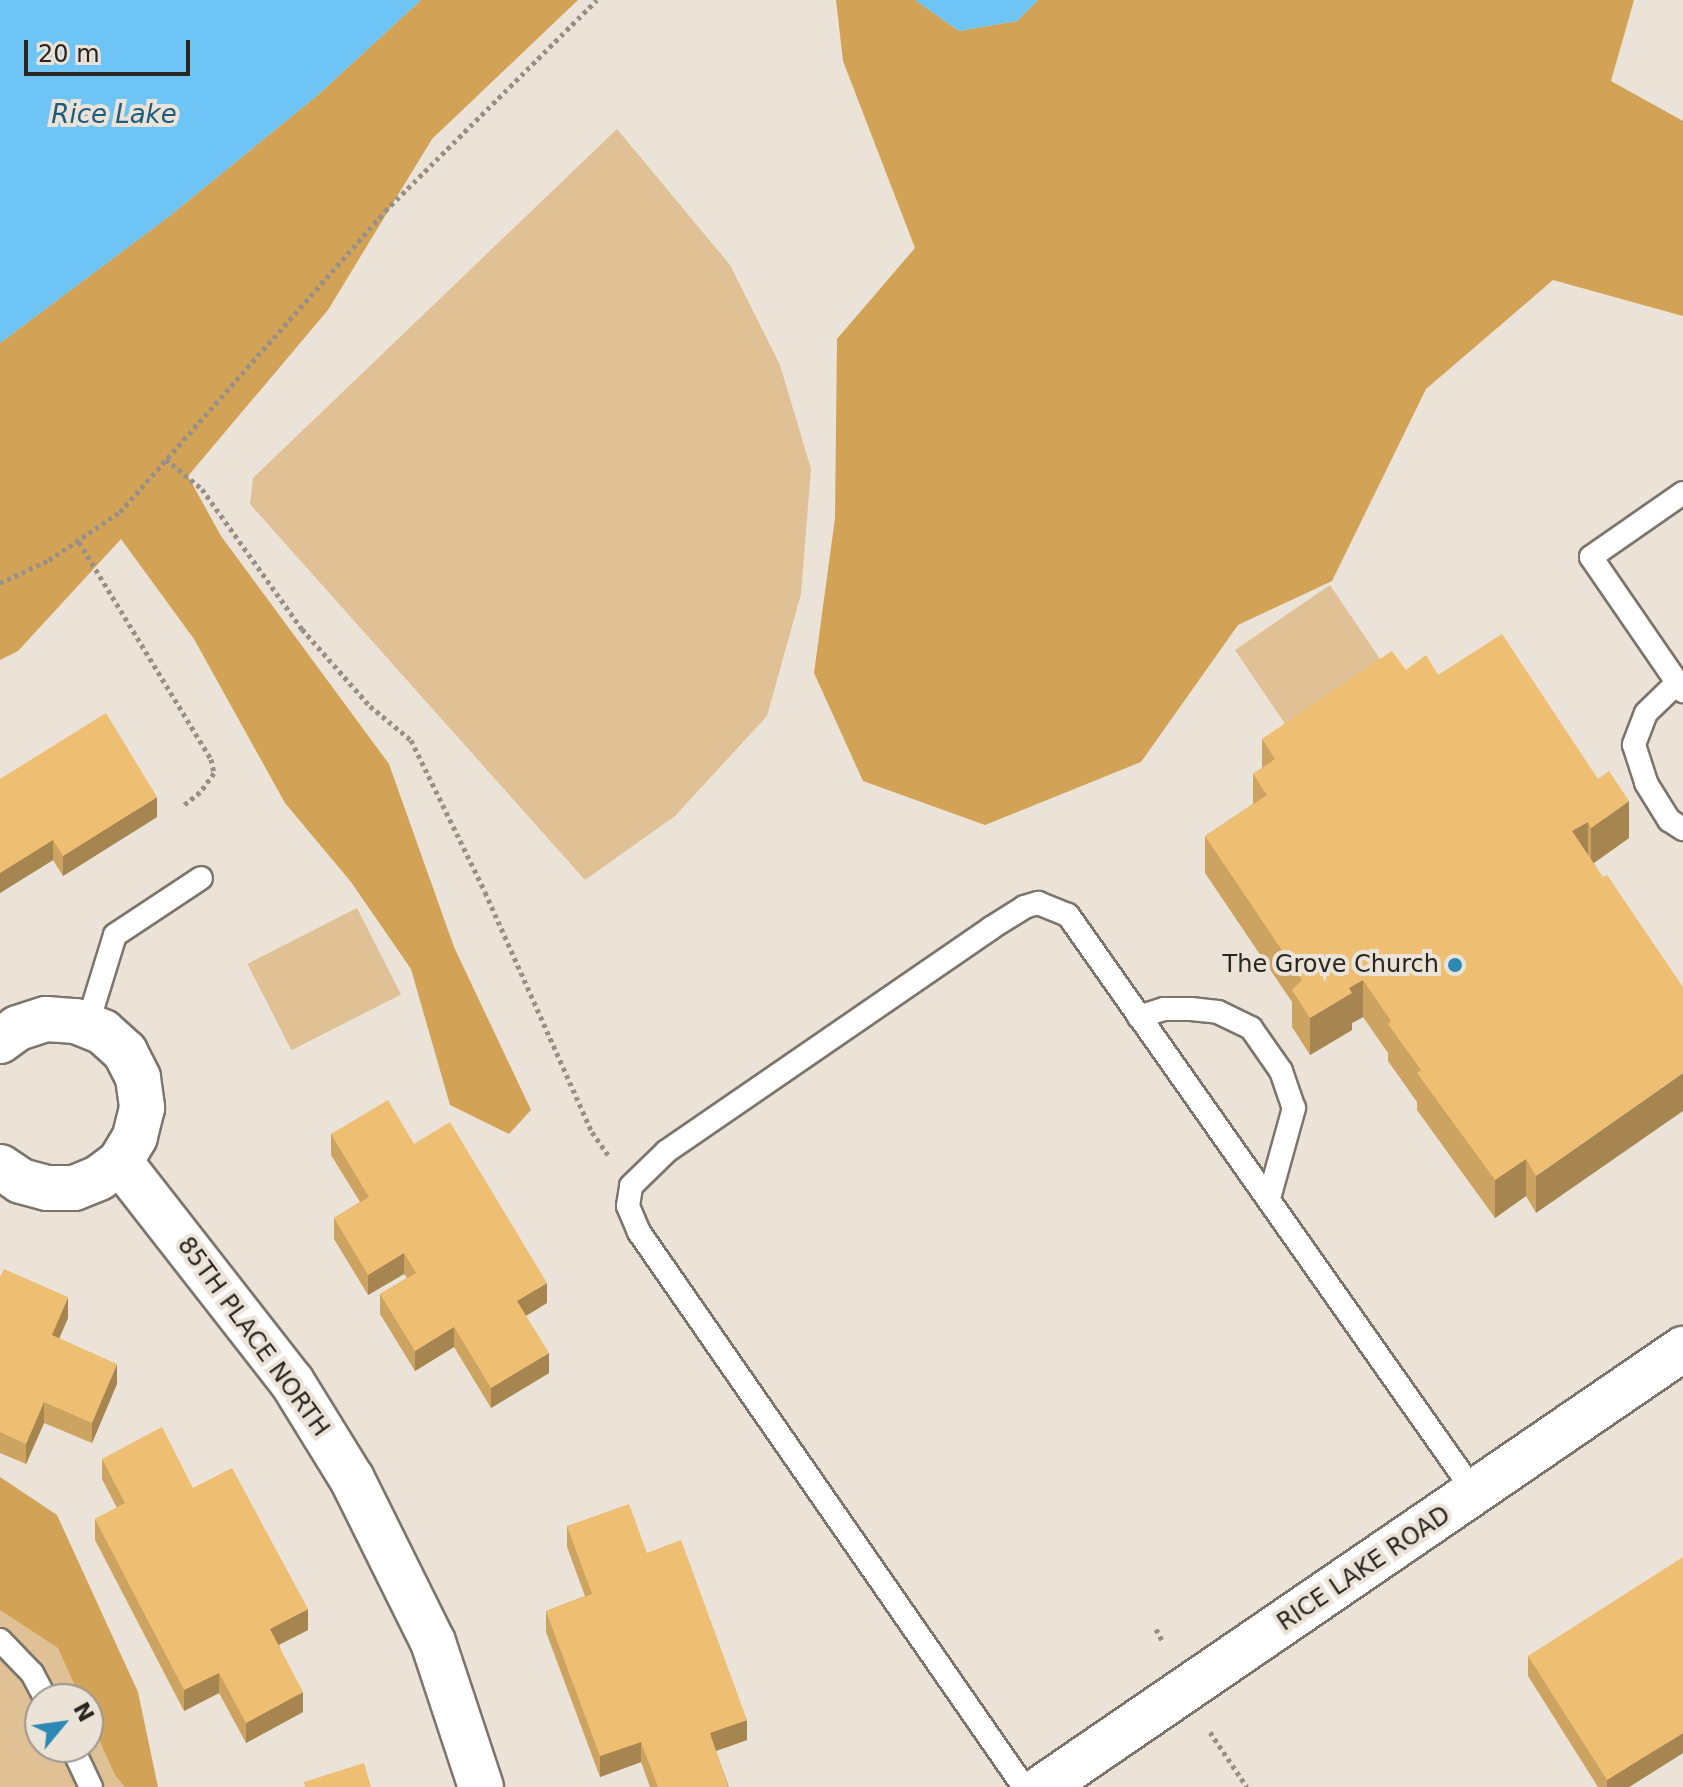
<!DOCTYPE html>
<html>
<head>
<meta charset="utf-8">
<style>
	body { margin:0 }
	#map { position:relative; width:1683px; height:1787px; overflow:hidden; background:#ebe3d8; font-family:"DejaVu Sans",sans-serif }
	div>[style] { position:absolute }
	.green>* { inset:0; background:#dfc195; transform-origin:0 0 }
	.forest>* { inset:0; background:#d2a257 }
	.water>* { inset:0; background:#6dc4f5 }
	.path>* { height:5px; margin-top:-2.5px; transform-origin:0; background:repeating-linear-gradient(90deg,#969088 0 4px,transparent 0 8px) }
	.roads { filter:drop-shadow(2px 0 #7c756b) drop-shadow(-2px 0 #7c756b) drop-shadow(0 2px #7c756b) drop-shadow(0 -2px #7c756b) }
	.lane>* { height:22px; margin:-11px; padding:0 11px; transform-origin:11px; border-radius:11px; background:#fff }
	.street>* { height:44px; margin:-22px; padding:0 22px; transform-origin:22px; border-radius:22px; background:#fff }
	.secondary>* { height:44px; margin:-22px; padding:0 22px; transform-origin:22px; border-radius:22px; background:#fff }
	.wall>* { inset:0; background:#cda362 }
	.shaded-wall>* { inset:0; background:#a78550 }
	.building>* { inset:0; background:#eebe72 }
	.dots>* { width:22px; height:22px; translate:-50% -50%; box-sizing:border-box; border:4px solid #ebe3d8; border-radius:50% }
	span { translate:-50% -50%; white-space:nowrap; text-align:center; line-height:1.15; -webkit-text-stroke:8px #ebe3d8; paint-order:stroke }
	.poi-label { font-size:24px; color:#292622 }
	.right { translate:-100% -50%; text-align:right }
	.street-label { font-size:24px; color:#292622 }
	.water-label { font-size:26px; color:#1b5d7e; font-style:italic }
	.north { position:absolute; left:24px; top:1683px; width:80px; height:80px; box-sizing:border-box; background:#ebe3d8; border:2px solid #9d978f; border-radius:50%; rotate:61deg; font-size:22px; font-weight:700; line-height:32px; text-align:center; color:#292622 }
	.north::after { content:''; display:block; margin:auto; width:28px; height:36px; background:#2e88b5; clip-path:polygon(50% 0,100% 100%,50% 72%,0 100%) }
	.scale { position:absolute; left:24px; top:40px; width:166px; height:36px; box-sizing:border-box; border:4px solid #292622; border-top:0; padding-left:10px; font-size:24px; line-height:28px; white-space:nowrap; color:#292622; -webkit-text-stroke:6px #ebe3d8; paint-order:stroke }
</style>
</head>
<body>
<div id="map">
	<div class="green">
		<i style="clip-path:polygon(617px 129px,730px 265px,780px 365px,811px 469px,801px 594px,767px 716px,675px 816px,585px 880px,250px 504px,253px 478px)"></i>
		<i style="clip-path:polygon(1330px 585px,1382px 662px,1300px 746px,1235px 650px)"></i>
		<i style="left:357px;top:908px;width:97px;height:123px;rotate:63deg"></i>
		<i style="clip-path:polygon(0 1543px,88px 1699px,40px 1699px,40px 1747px,88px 1747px,88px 1700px,138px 1787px,0 1787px)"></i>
	</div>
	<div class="forest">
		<i style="clip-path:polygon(421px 0,578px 0,432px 139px,328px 310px,188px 476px,221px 536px,389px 764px,454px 947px,531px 1110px,509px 1134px,450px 1105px,411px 969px,351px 882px,285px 803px,194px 639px,121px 539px,18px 651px,0 660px,0 343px,167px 218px,319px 94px)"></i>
		<i style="clip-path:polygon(836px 0,915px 0,959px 31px,1017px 21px,1038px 0,1634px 0,1611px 81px,1683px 121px,1683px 316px,1553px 280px,1426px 389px,1332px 581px,1238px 625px,1141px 762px,985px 825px,863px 781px,814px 673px,835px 518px,837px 339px,915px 248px,843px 61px)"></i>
		<i style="clip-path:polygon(0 1477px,57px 1515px,138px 1692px,158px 1787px,125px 1787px,115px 1775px,88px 1715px,88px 1699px,81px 1699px,58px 1648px,0 1610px)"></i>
	</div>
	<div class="water">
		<i style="clip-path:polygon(0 0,421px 0,319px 94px,167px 218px,0 343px)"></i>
		<i style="clip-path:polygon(915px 0,1038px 0,1017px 21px,959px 31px)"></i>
	</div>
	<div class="path">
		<i style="left:166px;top:459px;width:47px;rotate:39.8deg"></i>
		<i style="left:202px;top:489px;width:172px;rotate:54.5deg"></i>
		<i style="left:302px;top:629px;width:103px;rotate:48.6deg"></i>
		<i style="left:370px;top:706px;width:53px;rotate:39.7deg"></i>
		<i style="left:411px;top:740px;width:169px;rotate:64deg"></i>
		<i style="left:485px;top:892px;width:263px;rotate:66deg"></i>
		<i style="left:592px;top:1132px;width:28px;rotate:55deg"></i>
		<i style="left:79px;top:542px;width:254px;rotate:58.7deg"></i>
		<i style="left:211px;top:759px;width:14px;rotate:78deg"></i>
		<i style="left:214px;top:773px;width:24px;rotate:126deg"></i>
		<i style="left:200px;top:792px;width:22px;rotate:141deg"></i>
		<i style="left:0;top:583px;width:54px;rotate:-25.1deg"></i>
		<i style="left:49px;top:560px;width:86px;rotate:-34.1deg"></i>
		<i style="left:120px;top:512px;width:401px;rotate:-48.6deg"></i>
		<i style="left:385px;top:211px;width:299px;rotate:-44.9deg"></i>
		<i style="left:1156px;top:1629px;width:15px;rotate:62deg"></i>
		<i style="left:1210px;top:1732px;width:66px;rotate:56.1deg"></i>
	</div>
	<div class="roads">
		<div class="lane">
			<i style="left:1683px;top:493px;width:112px;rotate:145.2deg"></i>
			<i style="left:1591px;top:557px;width:163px;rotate:55.5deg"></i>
			<i style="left:1677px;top:683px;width:43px;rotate:135.9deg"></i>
			<i style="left:1646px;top:713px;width:34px;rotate:111deg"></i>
			<i style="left:1634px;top:745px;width:40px;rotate:72deg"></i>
			<i style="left:1646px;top:783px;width:44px;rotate:58.1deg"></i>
			<i style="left:1669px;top:820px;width:17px;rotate:33deg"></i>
			<i style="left:1139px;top:1017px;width:26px;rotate:-18deg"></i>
			<i style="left:1164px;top:1009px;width:27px"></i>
			<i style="left:1191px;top:1009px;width:27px;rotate:6deg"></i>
			<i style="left:1218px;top:1012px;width:37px;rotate:26deg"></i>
			<i style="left:1251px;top:1028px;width:52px;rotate:55.1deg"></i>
			<i style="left:1281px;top:1071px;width:39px;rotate:71deg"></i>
			<i style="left:1294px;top:1108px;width:93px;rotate:105.5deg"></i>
			<i style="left:87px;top:1026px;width:95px;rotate:-72.9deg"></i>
			<i style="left:115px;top:935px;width:103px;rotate:-33.5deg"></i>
			<i style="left:0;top:1640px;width:46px;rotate:45.9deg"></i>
			<i style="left:32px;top:1673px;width:30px;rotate:62deg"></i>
			<i style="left:72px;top:1747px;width:44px;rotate:64.6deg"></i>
			<i style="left:1024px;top:1787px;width:675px;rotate:-124.75deg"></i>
			<i style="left:639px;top:1232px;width:28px;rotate:-113deg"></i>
			<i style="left:628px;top:1206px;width:20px;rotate:-81deg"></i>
			<i style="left:631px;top:1186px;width:50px;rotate:-44.2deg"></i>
			<i style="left:667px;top:1151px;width:393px;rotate:-34.5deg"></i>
			<i style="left:991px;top:928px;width:39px;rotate:-32deg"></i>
			<i style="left:1024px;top:907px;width:15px;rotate:-16deg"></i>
			<i style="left:1038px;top:903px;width:32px;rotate:22deg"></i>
			<i style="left:1068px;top:915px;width:707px;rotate:54.85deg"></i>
		</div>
		<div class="street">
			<i style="left:0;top:1041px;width:22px;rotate:-36deg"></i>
			<i style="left:18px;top:1028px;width:29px;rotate:-18deg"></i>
			<i style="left:46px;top:1019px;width:30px;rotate:4deg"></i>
			<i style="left:76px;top:1021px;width:29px;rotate:22deg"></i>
			<i style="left:103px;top:1032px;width:30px;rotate:42deg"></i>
			<i style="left:125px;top:1052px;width:29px;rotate:63deg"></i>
			<i style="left:138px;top:1078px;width:30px;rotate:82deg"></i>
			<i style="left:142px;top:1108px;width:30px;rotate:104deg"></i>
			<i style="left:135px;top:1137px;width:29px;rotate:121deg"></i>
			<i style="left:120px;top:1162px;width:26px;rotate:143deg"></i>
			<i style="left:99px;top:1178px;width:27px;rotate:158deg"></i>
			<i style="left:74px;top:1188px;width:27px;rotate:180deg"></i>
			<i style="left:47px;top:1188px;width:27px;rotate:-165deg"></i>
			<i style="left:21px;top:1181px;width:25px;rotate:-146deg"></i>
			<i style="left:120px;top:1162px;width:279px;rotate:52deg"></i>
			<i style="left:292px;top:1382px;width:114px;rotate:58.3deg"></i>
			<i style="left:352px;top:1479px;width:182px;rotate:63.6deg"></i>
			<i style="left:433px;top:1642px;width:153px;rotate:71.7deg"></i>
		</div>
		<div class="secondary">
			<i style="left:1043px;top:1787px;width:776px;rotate:-34.39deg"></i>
		</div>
	</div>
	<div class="wall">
		<i style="clip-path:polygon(1406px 670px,1438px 675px,1629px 838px,1594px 863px,1536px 1213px,1526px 1196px,1495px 1218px,1417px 1110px,1417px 1102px,1388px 1061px,1388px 1053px,1363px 1017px,1352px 1023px,1352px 1030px,1310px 1055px,1292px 1027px,1292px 1002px,1205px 873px,1205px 836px,1253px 804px,1253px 774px,1262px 768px,1262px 739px)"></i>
		<i style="clip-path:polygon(0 779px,157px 817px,63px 876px,53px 860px,0 893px)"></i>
		<i style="clip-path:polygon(331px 1134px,414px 1144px,547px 1303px,526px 1316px,549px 1373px,491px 1408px,454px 1347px,415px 1371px,380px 1314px,380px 1294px,407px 1278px,404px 1274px,368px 1295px,334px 1239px,334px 1218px,360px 1202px,331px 1155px)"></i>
		<i style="clip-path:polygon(0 1277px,68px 1318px,59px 1338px,117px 1384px,92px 1443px,44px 1423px,26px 1464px,0 1453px)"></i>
		<i style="clip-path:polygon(102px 1459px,193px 1488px,308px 1630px,279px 1645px,303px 1712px,246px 1743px,219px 1693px,184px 1711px,95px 1540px,95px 1519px,117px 1508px,102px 1479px)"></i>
		<i style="clip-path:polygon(567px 1526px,647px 1553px,747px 1740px,716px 1751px,729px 1787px,650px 1787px,641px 1762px,600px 1777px,546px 1632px,546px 1611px,585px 1596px,567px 1547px)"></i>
		<i style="clip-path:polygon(1528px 1656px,1683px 1753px,1629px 1787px,1598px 1787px,1528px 1676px)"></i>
	</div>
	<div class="shaded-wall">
		<i style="clip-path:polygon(157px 797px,157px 817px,63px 876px,63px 856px)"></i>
		<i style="clip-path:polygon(1629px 801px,1629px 838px,1591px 865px,1591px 828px)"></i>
		<i style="clip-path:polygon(1588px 822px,1588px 859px,1572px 831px)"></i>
		<i style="clip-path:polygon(53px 840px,53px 860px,0 893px,0 873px)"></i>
		<i style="clip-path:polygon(1363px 980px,1363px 1017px,1352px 1023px,1352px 1030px,1310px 1055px,1310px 1018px,1349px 988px)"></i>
		<i style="clip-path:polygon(1683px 1073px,1683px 1111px,1536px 1213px,1536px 1176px)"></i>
		<i style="clip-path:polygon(1526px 1159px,1526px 1196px,1495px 1218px,1495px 1180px)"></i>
		<i style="clip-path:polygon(404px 1253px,404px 1274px,368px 1295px,368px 1275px)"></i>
		<i style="clip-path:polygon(547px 1283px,547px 1303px,517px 1321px,517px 1301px)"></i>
		<i style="clip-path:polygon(68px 1297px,68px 1318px,52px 1355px,52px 1335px)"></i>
		<i style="clip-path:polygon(454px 1327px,454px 1347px,415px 1371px,415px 1351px)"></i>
		<i style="clip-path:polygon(549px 1353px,549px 1373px,491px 1408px,491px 1388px)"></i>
		<i style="clip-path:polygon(117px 1364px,117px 1384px,92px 1443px,92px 1423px)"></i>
		<i style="clip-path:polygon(44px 1402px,44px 1423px,26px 1464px,26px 1444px)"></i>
		<i style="clip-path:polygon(308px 1609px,308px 1630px,270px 1649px,270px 1629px)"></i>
		<i style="clip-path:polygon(219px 1673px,219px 1693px,184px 1711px,184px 1690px)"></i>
		<i style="clip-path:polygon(303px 1692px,303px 1712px,246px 1743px,246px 1723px)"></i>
		<i style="clip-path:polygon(747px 1720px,747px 1740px,710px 1753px,710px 1733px)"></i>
		<i style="clip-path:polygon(1683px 1733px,1683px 1753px,1629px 1787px,1607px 1787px,1607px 1780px)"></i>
		<i style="clip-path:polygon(641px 1742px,641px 1762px,600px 1777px,600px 1756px)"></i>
	</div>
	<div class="building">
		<i style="clip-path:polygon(1502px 634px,1598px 779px,1609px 771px,1629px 801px,1591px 828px,1588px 822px,1572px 831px,1603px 877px,1607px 875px,1683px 987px,1683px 1073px,1536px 1176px,1526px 1159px,1495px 1180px,1417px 1073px,1421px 1070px,1388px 1024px,1391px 1021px,1363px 980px,1349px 988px,1352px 993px,1310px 1018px,1292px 990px,1302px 980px,1205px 836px,1267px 795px,1253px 774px,1275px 759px,1262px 739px,1392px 651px,1406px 670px,1426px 655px,1438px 675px)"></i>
		<i style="clip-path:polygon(106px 713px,157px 797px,63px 856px,53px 840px,0 873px,0 779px)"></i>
		<i style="clip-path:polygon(388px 1100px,414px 1144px,450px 1122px,547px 1283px,517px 1301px,549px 1353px,491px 1388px,454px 1327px,415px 1351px,380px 1294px,416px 1273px,404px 1253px,368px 1275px,334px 1218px,369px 1197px,331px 1134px)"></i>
		<i style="clip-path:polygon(4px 1269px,68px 1297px,52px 1335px,117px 1364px,92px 1423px,44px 1402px,26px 1444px,0 1432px,0 1277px)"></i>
		<i style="clip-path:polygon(162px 1427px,193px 1488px,232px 1468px,308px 1609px,270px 1629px,303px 1692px,246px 1723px,219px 1673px,184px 1690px,95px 1519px,125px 1503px,102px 1459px)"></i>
		<i style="clip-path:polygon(629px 1504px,647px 1553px,681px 1540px,747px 1720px,710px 1733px,728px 1787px,658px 1787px,641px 1742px,600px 1756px,546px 1611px,592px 1594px,567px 1526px)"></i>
		<i style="clip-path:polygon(1683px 1557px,1683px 1733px,1607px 1780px,1528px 1656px)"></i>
		<i style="clip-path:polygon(364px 1763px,371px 1787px,305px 1787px,304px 1782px)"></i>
	</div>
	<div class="dots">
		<i style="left:1455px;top:965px;background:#2e88b5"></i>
	</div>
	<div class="poi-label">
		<span class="right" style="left:1439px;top:965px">The Grove Church</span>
	</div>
	<div class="street-label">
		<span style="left:253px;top:1337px;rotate:54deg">85TH PLACE NORTH</span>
		<span style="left:1364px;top:1569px;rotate:-34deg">RICE LAKE ROAD</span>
	</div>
	<div class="water-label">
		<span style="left:114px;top:115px">Rice Lake</span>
	</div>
	<div class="north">N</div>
	<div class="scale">20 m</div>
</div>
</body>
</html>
